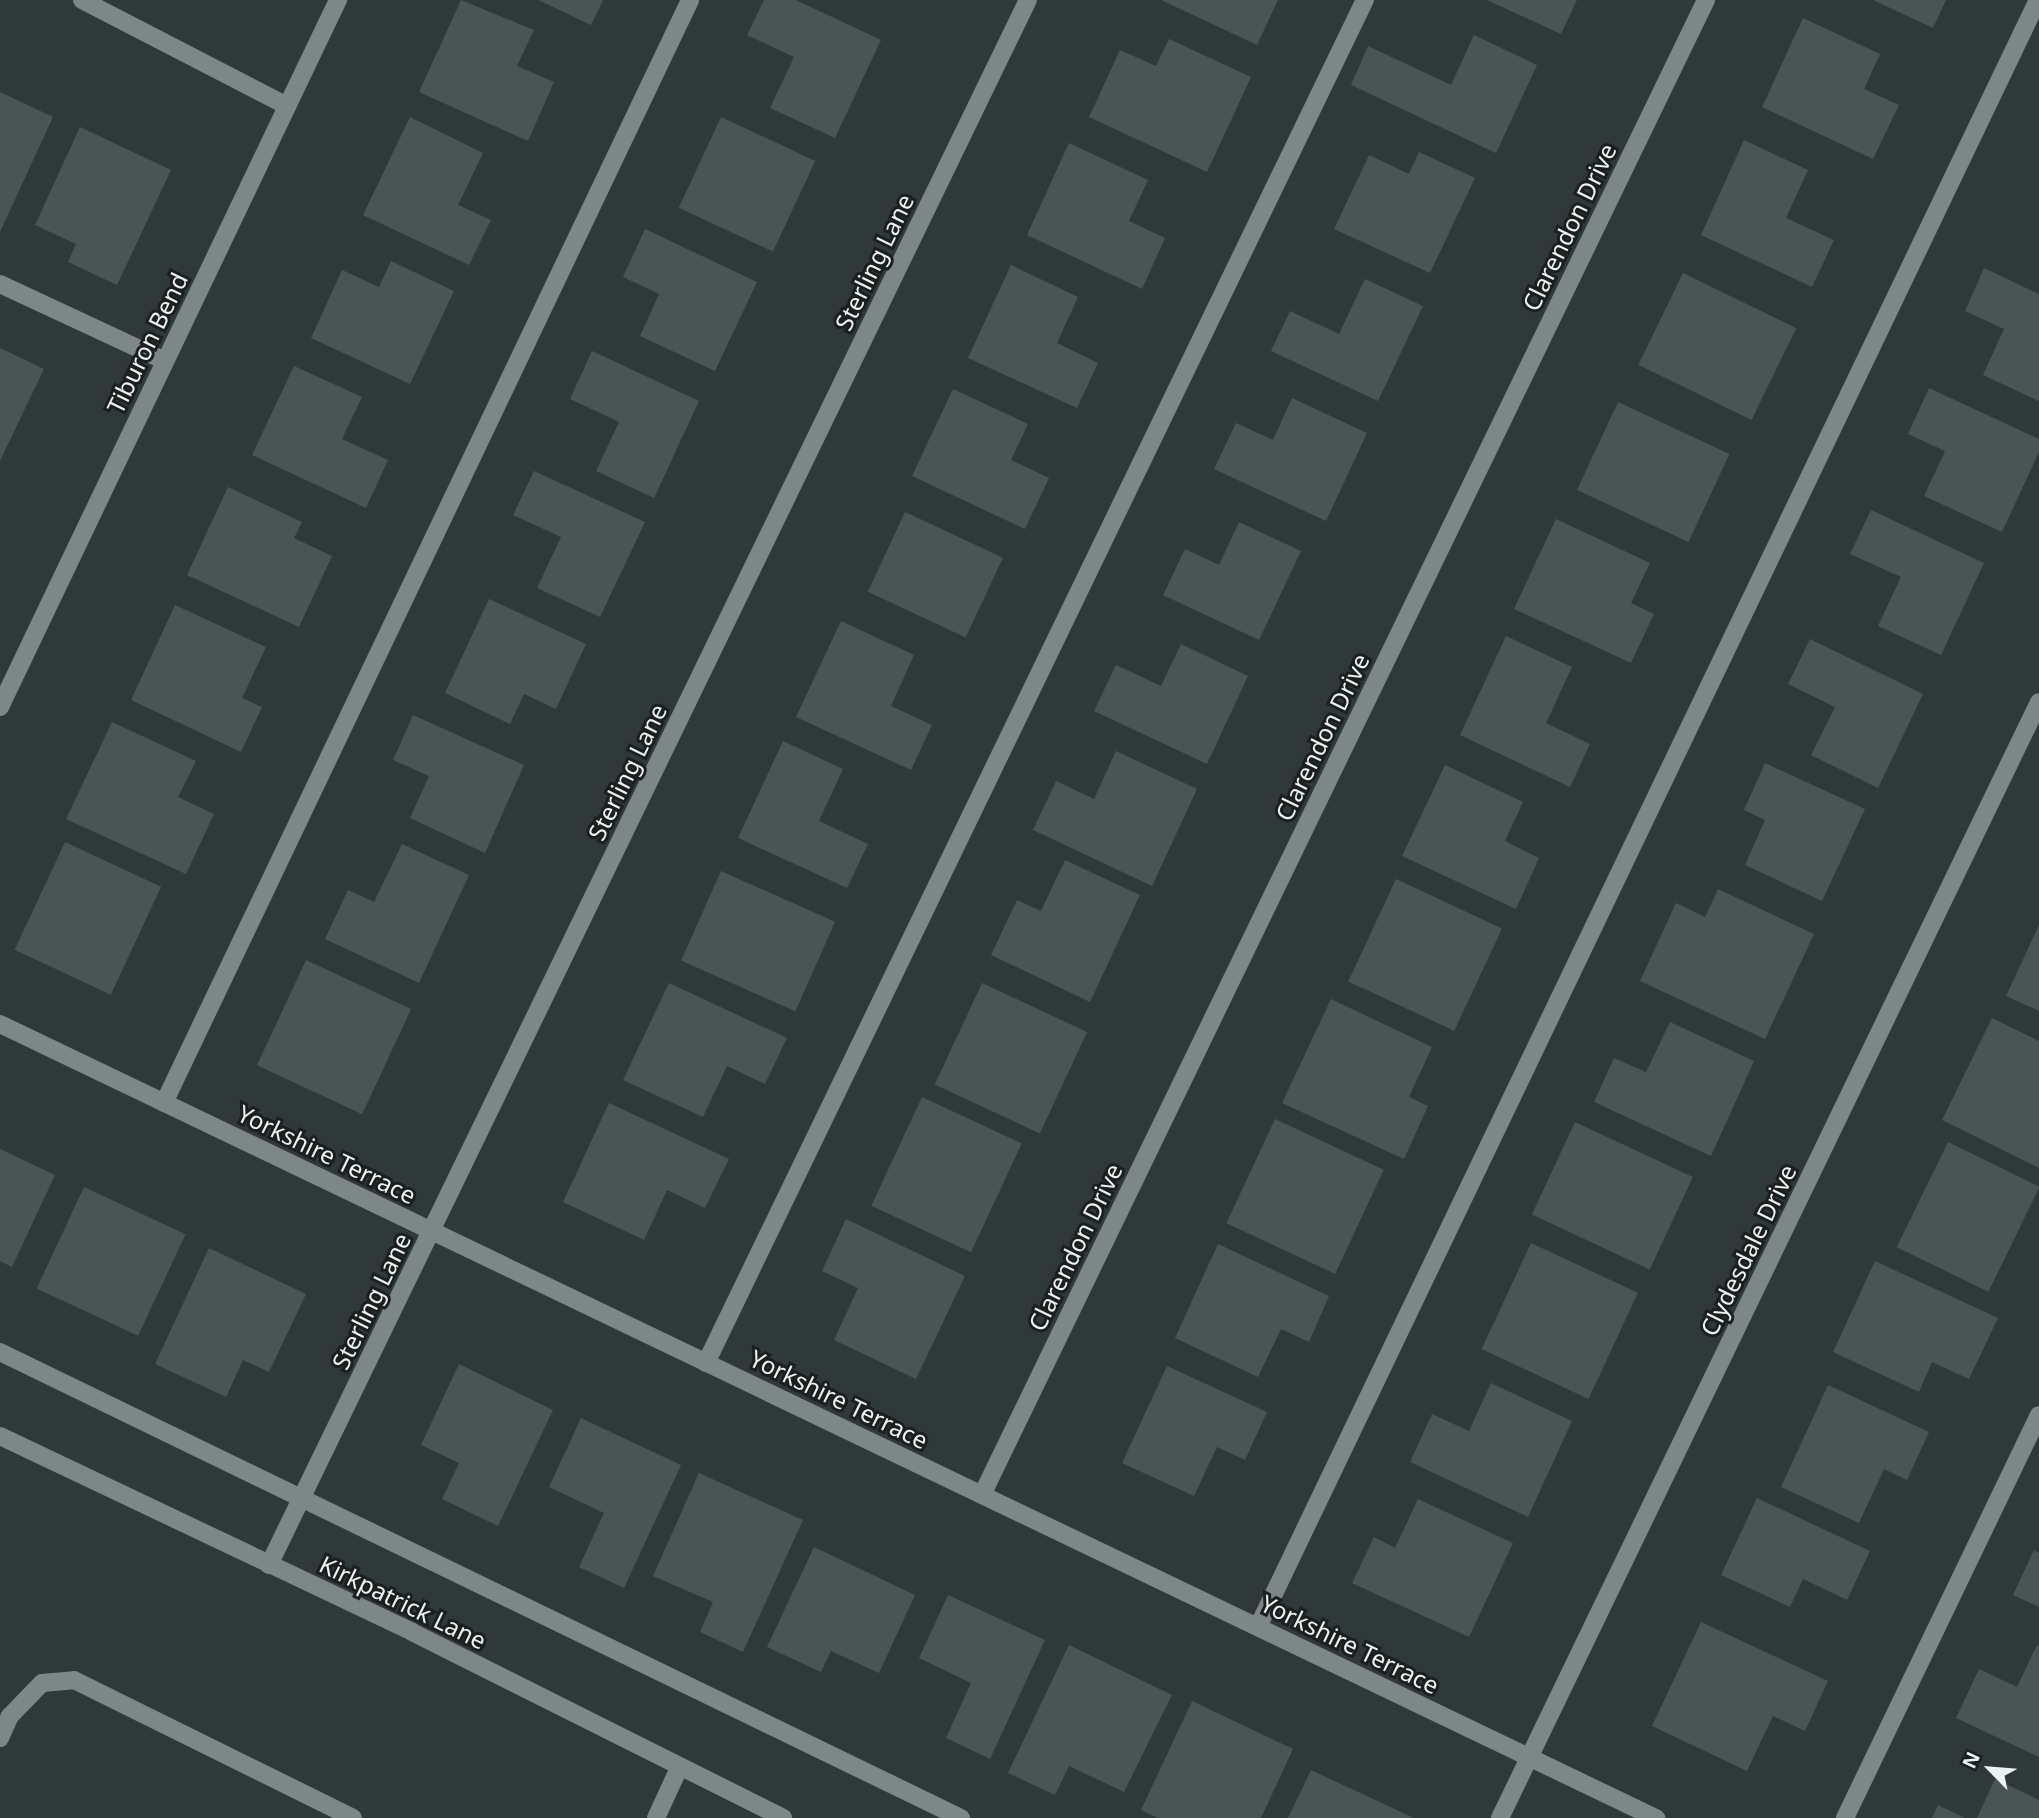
<!DOCTYPE html>
<html>
<head>
<meta charset="utf-8">
<style>
	body { margin:0 }
	#map { position:relative; width:2039px; height:1818px; overflow:hidden; background:#2f3939; font-family:"Noto Sans",sans-serif }
	div>[style] { position:absolute }
	.building>* { inset:0; background:#4a5454; transform-origin:0 0 }
	.service>* { height:18px; margin:-9px; padding:0 9px; transform-origin:9px; border-radius:9px; background:#7d8787 }
	.minor>* { height:18px; margin:-9px; padding:0 9px; transform-origin:9px; border-radius:9px; background:#7d8787 }
	.tertiary>* { height:18px; margin:-9px; padding:0 9px; transform-origin:9px; border-radius:9px; background:#7d8787 }
	span { translate:-50% -50%; white-space:nowrap; text-align:center; line-height:1.15; -webkit-text-stroke:6px #1b1f1f; paint-order:stroke }
	.street-label { font-size:24px; color:#ecf2f1 }
	.north { position:absolute; left:1955px; top:1734px; width:70px; height:70px; -webkit-text-stroke:5px #1b1f1f; paint-order:stroke; rotate:295deg; font-size:19px; font-weight:700; line-height:28px; text-align:center; color:#ecf2f1 }
	.north::after { content:''; display:block; margin:auto; width:24px; height:32px; background:#ecf2f1; clip-path:polygon(50% 0,100% 100%,50% 72%,0 100%) }
</style>
</head>
<body>
<div id="map">
	<div class="building">
		<i style="clip-path:polygon(461px 0,534px 30px,517px 66px,554px 82px,528px 141px,419px 92px)"></i>
		<i style="clip-path:polygon(538px 0,603px 0,591px 25px)"></i>
		<i style="clip-path:polygon(764px 0,796px 0,881px 40px,835px 138px,770px 108px,794px 57px,747px 35px)"></i>
		<i style="clip-path:polygon(1161px 0,1278px 0,1257px 45px)"></i>
		<i style="clip-path:polygon(1487px 0,1577px 0,1561px 34px)"></i>
		<i style="clip-path:polygon(1873px 0,1946px 0,1933px 28px)"></i>
		<i style="clip-path:polygon(1803px 18px,1880px 54px,1864px 89px,1899px 105px,1873px 159px,1762px 107px)"></i>
		<i style="clip-path:polygon(1474px 35px,1537px 65px,1496px 153px,1351px 85px,1368px 46px,1451px 85px)"></i>
		<i style="clip-path:polygon(1169px 39px,1251px 77px,1207px 172px,1089px 117px,1120px 50px,1156px 66px)"></i>
		<i style="clip-path:polygon(0 92px,53px 117px,0 232px)"></i>
		<i style="clip-path:polygon(410px 117px,483px 153px,458px 205px,491px 220px,469px 265px,363px 215px)"></i>
		<i style="left:721px;top:117px;width:104px;height:100px;rotate:25deg"></i>
		<i style="clip-path:polygon(80px 127px,171px 170px,117px 285px,68px 262px,76px 244px,35px 225px)"></i>
		<i style="clip-path:polygon(1744px 140px,1808px 170px,1786px 218px,1834px 240px,1812px 287px,1701px 235px)"></i>
		<i style="clip-path:polygon(1069px 143px,1148px 180px,1129px 221px,1165px 238px,1142px 289px,1027px 235px)"></i>
		<i style="clip-path:polygon(1419px 152px,1475px 178px,1430px 273px,1334px 229px,1369px 155px,1409px 174px)"></i>
		<i style="clip-path:polygon(645px 229px,757px 282px,715px 371px,640px 336px,659px 294px,623px 277px)"></i>
		<i style="clip-path:polygon(391px 261px,454px 291px,410px 384px,311px 338px,342px 270px,379px 287px)"></i>
		<i style="clip-path:polygon(1011px 265px,1078px 297px,1057px 343px,1098px 363px,1077px 408px,968px 358px)"></i>
		<i style="clip-path:polygon(1984px 268px,2039px 294px,2039px 401px,1983px 375px,2004px 329px,1965px 311px)"></i>
		<i style="left:1683px;top:273px;width:126px;height:102px;rotate:26deg"></i>
		<i style="clip-path:polygon(1365px 279px,1423px 306px,1378px 401px,1271px 351px,1290px 311px,1339px 334px)"></i>
		<i style="clip-path:polygon(0 348px,44px 369px,0 461px)"></i>
		<i style="clip-path:polygon(592px 351px,699px 401px,654px 498px,596px 471px,619px 422px,570px 399px)"></i>
		<i style="clip-path:polygon(294px 366px,362px 397px,342px 439px,388px 460px,366px 508px,252px 455px)"></i>
		<i style="clip-path:polygon(1929px 388px,2039px 439px,2039px 452px,2002px 532px,1924px 496px,1945px 451px,1908px 434px)"></i>
		<i style="clip-path:polygon(953px 389px,1028px 424px,1011px 460px,1049px 478px,1025px 529px,912px 476px)"></i>
		<i style="clip-path:polygon(1292px 398px,1367px 433px,1326px 521px,1214px 469px,1236px 423px,1273px 440px)"></i>
		<i style="left:1618px;top:402px;width:123px;height:97px;rotate:25deg"></i>
		<i style="clip-path:polygon(534px 471px,645px 522px,600px 617px,537px 588px,561px 537px,513px 515px)"></i>
		<i style="clip-path:polygon(228px 487px,302px 522px,294px 538px,332px 556px,299px 627px,187px 575px)"></i>
		<i style="clip-path:polygon(1871px 510px,1984px 563px,1941px 655px,1878px 626px,1901px 577px,1850px 554px)"></i>
		<i style="left:905px;top:512px;width:108px;height:88px;rotate:25deg"></i>
		<i style="clip-path:polygon(1556px 519px,1650px 563px,1631px 603px,1654px 614px,1631px 663px,1514px 609px)"></i>
		<i style="clip-path:polygon(1239px 522px,1301px 551px,1259px 640px,1163px 595px,1185px 549px,1219px 565px)"></i>
		<i style="clip-path:polygon(489px 599px,586px 644px,556px 709px,524px 694px,510px 724px,445px 693px)"></i>
		<i style="clip-path:polygon(175px 605px,266px 647px,242px 698px,262px 707px,241px 752px,131px 700px)"></i>
		<i style="clip-path:polygon(841px 621px,914px 655px,891px 706px,932px 725px,911px 770px,796px 717px)"></i>
		<i style="clip-path:polygon(1506px 636px,1572px 667px,1546px 723px,1590px 744px,1570px 787px,1460px 735px)"></i>
		<i style="clip-path:polygon(1810px 639px,1923px 694px,1878px 788px,1811px 755px,1835px 707px,1788px 684px)"></i>
		<i style="clip-path:polygon(1181px 644px,1248px 676px,1207px 764px,1094px 711px,1116px 665px,1161px 686px)"></i>
		<i style="clip-path:polygon(413px 715px,524px 765px,485px 853px,410px 818px,429px 776px,393px 760px)"></i>
		<i style="clip-path:polygon(112px 722px,196px 761px,178px 797px,214px 814px,186px 874px,66px 819px)"></i>
		<i style="clip-path:polygon(783px 741px,843px 769px,819px 821px,868px 844px,847px 888px,738px 838px)"></i>
		<i style="clip-path:polygon(1116px 751px,1197px 789px,1152px 886px,1033px 830px,1056px 781px,1094px 799px)"></i>
		<i style="clip-path:polygon(1765px 763px,1865px 809px,1822px 901px,1745px 865px,1765px 820px,1744px 810px)"></i>
		<i style="clip-path:polygon(1445px 765px,1523px 802px,1505px 841px,1539px 858px,1516px 909px,1402px 856px)"></i>
		<i style="left:65px;top:842px;width:106px;height:119px;rotate:25deg"></i>
		<i style="clip-path:polygon(402px 844px,469px 875px,419px 983px,325px 939px,348px 890px,374px 902px)"></i>
		<i style="clip-path:polygon(1065px 860px,1140px 895px,1090px 1002px,991px 955px,1017px 900px,1041px 911px)"></i>
		<i style="left:721px;top:871px;width:125px;height:98px;rotate:24deg"></i>
		<i style="left:1396px;top:879px;width:117px;height:113px;rotate:25deg"></i>
		<i style="clip-path:polygon(1718px 889px,1814px 934px,1765px 1039px,1640px 981px,1676px 903px,1705px 917px)"></i>
		<i style="clip-path:polygon(2039px 925px,2039px 1011px,2006px 996px)"></i>
		<i style="left:306px;top:960px;width:116px;height:116px;rotate:25deg"></i>
		<i style="clip-path:polygon(669px 983px,787px 1038px,765px 1084px,727px 1066px,703px 1117px,623px 1080px)"></i>
		<i style="left:982px;top:983px;width:116px;height:112px;rotate:25deg"></i>
		<i style="clip-path:polygon(1331px 999px,1432px 1047px,1409px 1097px,1428px 1106px,1404px 1159px,1282px 1103px)"></i>
		<i style="clip-path:polygon(1992px 1018px,2039px 1041px,2039px 1168px,1942px 1120px)"></i>
		<i style="clip-path:polygon(1670px 1022px,1754px 1061px,1711px 1156px,1594px 1102px,1614px 1058px,1646px 1072px)"></i>
		<i style="left:922px;top:1097px;width:110px;height:120px;rotate:25deg"></i>
		<i style="clip-path:polygon(609px 1103px,729px 1159px,705px 1208px,667px 1190px,644px 1240px,563px 1202px)"></i>
		<i style="left:1275px;top:1119px;width:120px;height:115px;rotate:25deg"></i>
		<i style="left:1575px;top:1122px;width:130px;height:102px;rotate:25deg"></i>
		<i style="left:1948px;top:1142px;width:102px;height:117px;rotate:26deg"></i>
		<i style="clip-path:polygon(0 1149px,55px 1175px,12px 1267px,0 1261px)"></i>
		<i style="left:84px;top:1187px;width:112px;height:112px;rotate:25deg"></i>
		<i style="clip-path:polygon(846px 1219px,965px 1276px,916px 1379px,834px 1340px,858px 1288px,822px 1271px)"></i>
		<i style="left:1531px;top:1243px;width:118px;height:117px;rotate:25deg"></i>
		<i style="clip-path:polygon(1218px 1244px,1329px 1296px,1309px 1342px,1281px 1329px,1258px 1377px,1175px 1338px)"></i>
		<i style="clip-path:polygon(209px 1248px,306px 1294px,269px 1372px,243px 1360px,226px 1397px,155px 1364px)"></i>
		<i style="clip-path:polygon(1875px 1261px,1998px 1318px,1969px 1379px,1932px 1362px,1919px 1392px,1833px 1352px)"></i>
		<i style="clip-path:polygon(459px 1364px,553px 1410px,498px 1526px,442px 1499px,459px 1463px,421px 1445px)"></i>
		<i style="clip-path:polygon(1167px 1366px,1267px 1412px,1245px 1460px,1217px 1447px,1194px 1496px,1122px 1463px)"></i>
		<i style="clip-path:polygon(1491px 1383px,1572px 1421px,1528px 1517px,1410px 1462px,1432px 1414px,1469px 1431px)"></i>
		<i style="clip-path:polygon(1828px 1385px,1929px 1432px,1907px 1480px,1884px 1469px,1859px 1523px,1781px 1487px)"></i>
		<i style="clip-path:polygon(581px 1418px,681px 1465px,624px 1588px,579px 1567px,604px 1513px,549px 1487px)"></i>
		<i style="clip-path:polygon(699px 1473px,803px 1520px,743px 1652px,700px 1632px,713px 1602px,653px 1576px)"></i>
		<i style="clip-path:polygon(1757px 1498px,1870px 1551px,1847px 1600px,1803px 1579px,1790px 1607px,1721px 1575px)"></i>
		<i style="clip-path:polygon(1418px 1499px,1513px 1543px,1469px 1637px,1352px 1583px,1374px 1537px,1395px 1548px)"></i>
		<i style="clip-path:polygon(814px 1547px,915px 1595px,879px 1673px,831px 1651px,821px 1672px,767px 1647px)"></i>
		<i style="clip-path:polygon(2034px 1550px,2039px 1553px,2039px 1607px,2013px 1595px)"></i>
		<i style="clip-path:polygon(948px 1595px,1045px 1640px,990px 1759px,946px 1738px,971px 1683px,919px 1658px)"></i>
		<i style="clip-path:polygon(1701px 1622px,1828px 1681px,1805px 1731px,1773px 1716px,1747px 1771px,1652px 1726px)"></i>
		<i style="clip-path:polygon(1069px 1645px,1172px 1695px,1124px 1792px,1069px 1766px,1055px 1795px,1008px 1773px)"></i>
		<i style="clip-path:polygon(2037px 1645px,2039px 1646px,2039px 1757px,1956px 1718px,1979px 1669px,2017px 1687px)"></i>
		<i style="clip-path:polygon(1192px 1701px,1293px 1749px,1261px 1818px,1158px 1818px,1141px 1810px)"></i>
		<i style="clip-path:polygon(1311px 1770px,1414px 1818px,1288px 1818px)"></i>
		<i style="clip-path:polygon(1995px 1779px,2039px 1800px,2039px 1818px,1977px 1818px)"></i>
		<i style="clip-path:polygon(1938px 1805px,1965px 1818px,1932px 1818px)"></i>
	</div>
	<div class="service">
		<i style="left:0;top:284px;width:182px;rotate:25deg"></i>
		<i style="left:164px;top:1103px;width:1222px;rotate:-64.5deg"></i>
		<i style="left:0;top:1352px;width:1068px;rotate:25.87deg"></i>
		<i style="left:706px;top:1363px;width:1514px;rotate:-64.2deg"></i>
		<i style="left:1258px;top:1627px;width:1804px;rotate:-64.39deg"></i>
		<i style="left:0;top:1738px;width:24px;rotate:-66deg"></i>
		<i style="left:10px;top:1716px;width:46px;rotate:-45.9deg"></i>
		<i style="left:42px;top:1683px;width:32px;rotate:-5deg"></i>
		<i style="left:74px;top:1680px;width:311px;rotate:26.3deg"></i>
		<i style="left:1845px;top:1818px;width:447px;rotate:-64.3deg"></i>
	</div>
	<div class="minor">
		<i style="left:82px;top:0;width:231px;rotate:27.3deg"></i>
		<i style="left:0;top:707px;width:784px;rotate:-64.45deg"></i>
		<i style="left:0;top:1024px;width:1837px;rotate:25.62deg"></i>
		<i style="left:982px;top:1495px;width:1661px;rotate:-64.16deg"></i>
		<i style="left:269px;top:1565px;width:1739px;rotate:-64.13deg"></i>
		<i style="left:656px;top:1818px;width:55px;rotate:-65.3deg"></i>
		<i style="left:1500px;top:1818px;width:1239px;rotate:-64.22deg"></i>
	</div>
	<div class="tertiary">
		<i style="left:0;top:1436px;width:456px;rotate:25.4deg"></i>
		<i style="left:412px;top:1632px;width:415px;rotate:26.6deg"></i>
	</div>
	<div class="street-label">
		<span style="left:1569px;top:227px;rotate:-64deg">Clarendon Drive</span>
		<span style="left:874px;top:262px;rotate:-64deg">Sterling Lane</span>
		<span style="left:147px;top:343px;rotate:-64deg">Tiburon Bend</span>
		<span style="left:1322px;top:737px;rotate:-64deg">Clarendon Drive</span>
		<span style="left:627px;top:772px;rotate:-64deg">Sterling Lane</span>
		<span style="left:327px;top:1154px;rotate:26deg">Yorkshire Terrace</span>
		<span style="left:1075px;top:1247px;rotate:-64deg">Clarendon Drive</span>
		<span style="left:1748px;top:1250px;rotate:-64deg">Clydesdale Drive</span>
		<span style="left:371px;top:1301px;rotate:-64deg">Sterling Lane</span>
		<span style="left:839px;top:1399px;rotate:26deg">Yorkshire Terrace</span>
		<span style="left:403px;top:1602px;rotate:26deg">Kirkpatrick Lane</span>
		<span style="left:1350px;top:1644px;rotate:26deg">Yorkshire Terrace</span>
	</div>
	<div class="north">N</div>
</div>
</body>
</html>
